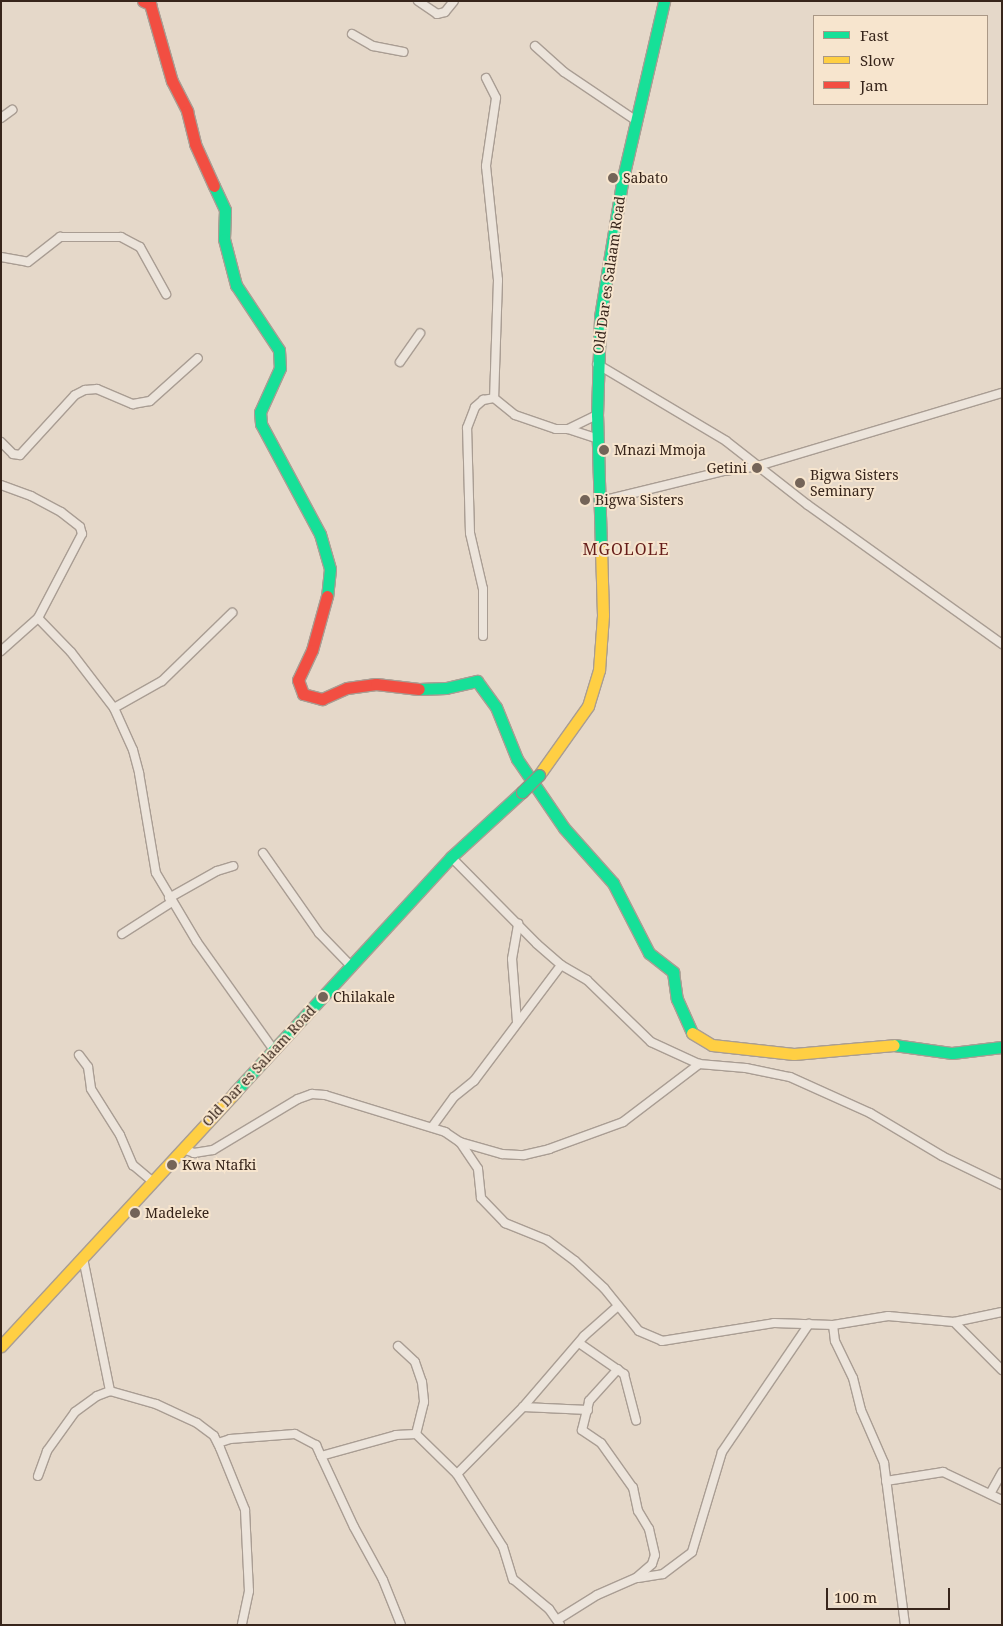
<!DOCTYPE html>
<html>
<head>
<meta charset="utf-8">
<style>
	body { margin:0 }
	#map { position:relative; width:1003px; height:1626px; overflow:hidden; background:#e5d8c9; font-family:"Noto Serif",serif }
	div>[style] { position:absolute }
	.roads { filter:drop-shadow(1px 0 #a99d93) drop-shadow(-1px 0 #a99d93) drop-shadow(0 1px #a99d93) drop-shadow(0 -1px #a99d93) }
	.street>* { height:8px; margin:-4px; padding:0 4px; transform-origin:4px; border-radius:4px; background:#ece4db }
	.fast>* { height:11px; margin:-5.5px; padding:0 5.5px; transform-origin:5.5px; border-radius:5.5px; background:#16e098 }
	.slow>* { height:11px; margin:-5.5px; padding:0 5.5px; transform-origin:5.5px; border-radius:5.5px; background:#ffcf43 }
	.jam>* { height:11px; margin:-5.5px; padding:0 5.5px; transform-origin:5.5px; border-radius:5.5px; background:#f24e42 }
	.bridges { filter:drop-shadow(1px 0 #998d83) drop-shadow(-1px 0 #998d83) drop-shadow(0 1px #998d83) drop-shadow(0 -1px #998d83) }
	.fast-bridge>* { height:11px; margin:-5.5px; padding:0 5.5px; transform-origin:5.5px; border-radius:5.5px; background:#16e098 }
	.dots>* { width:14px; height:14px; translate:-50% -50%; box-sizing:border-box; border:2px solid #f7e5ce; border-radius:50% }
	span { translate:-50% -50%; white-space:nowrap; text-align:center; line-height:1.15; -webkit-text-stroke:4px #f7e5ce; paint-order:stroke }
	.poi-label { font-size:14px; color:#37251b }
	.left { translate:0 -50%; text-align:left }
	.right { translate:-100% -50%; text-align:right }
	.street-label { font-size:14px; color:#37251b }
	.quarter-label { font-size:16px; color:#661d19; letter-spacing:1px }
	.frame { position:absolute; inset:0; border:2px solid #37251b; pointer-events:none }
	.legend { position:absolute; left:813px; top:15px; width:175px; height:90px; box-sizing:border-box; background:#f7e5ce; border:1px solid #aa9886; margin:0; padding:6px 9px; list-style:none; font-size:15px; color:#37251b }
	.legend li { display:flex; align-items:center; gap:10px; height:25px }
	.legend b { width:25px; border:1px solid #aa9886 }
	.scale { position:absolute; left:826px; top:1588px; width:124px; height:22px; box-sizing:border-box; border:2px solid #37251b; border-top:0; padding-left:6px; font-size:15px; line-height:18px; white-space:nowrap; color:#37251b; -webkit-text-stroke:4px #f7e5ce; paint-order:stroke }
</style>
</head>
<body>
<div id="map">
	<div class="roads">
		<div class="street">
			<i style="left:418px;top:1px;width:23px;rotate:34deg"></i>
			<i style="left:437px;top:14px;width:8px;rotate:-14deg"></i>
			<i style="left:445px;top:12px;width:14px;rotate:-51deg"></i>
			<i style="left:352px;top:34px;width:24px;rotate:30deg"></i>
			<i style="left:373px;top:46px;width:31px;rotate:11deg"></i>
			<i style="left:535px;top:46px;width:39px;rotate:42deg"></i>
			<i style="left:564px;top:72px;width:89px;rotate:34deg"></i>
			<i style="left:486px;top:78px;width:22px;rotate:63deg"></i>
			<i style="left:496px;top:98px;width:69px;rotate:98.4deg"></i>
			<i style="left:486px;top:166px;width:115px;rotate:84deg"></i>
			<i style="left:498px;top:280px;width:118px;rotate:91.9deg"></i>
			<i style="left:1px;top:118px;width:14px;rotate:-36deg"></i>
			<i style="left:1px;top:257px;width:27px;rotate:10deg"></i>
			<i style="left:28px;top:262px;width:41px;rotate:-38deg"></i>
			<i style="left:60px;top:237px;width:61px"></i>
			<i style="left:121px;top:237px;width:21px;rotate:28deg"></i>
			<i style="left:140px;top:247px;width:54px;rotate:61deg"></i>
			<i style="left:400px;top:362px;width:35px;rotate:-55deg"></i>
			<i style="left:597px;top:364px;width:150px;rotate:30.8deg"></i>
			<i style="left:726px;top:441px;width:104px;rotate:38deg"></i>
			<i style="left:808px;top:505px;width:239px;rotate:35.6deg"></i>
			<i style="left:494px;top:398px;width:27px;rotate:39deg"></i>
			<i style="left:515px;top:415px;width:43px;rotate:18.9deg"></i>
			<i style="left:556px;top:429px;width:12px"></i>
			<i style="left:568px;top:429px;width:32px;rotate:-26deg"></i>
			<i style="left:568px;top:429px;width:32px;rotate:18deg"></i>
			<i style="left:1px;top:442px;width:17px;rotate:45deg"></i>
			<i style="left:13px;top:454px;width:7px;rotate:8deg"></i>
			<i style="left:20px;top:455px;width:81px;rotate:-47.5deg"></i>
			<i style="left:75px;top:395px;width:11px;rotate:-27deg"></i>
			<i style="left:85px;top:390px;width:12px;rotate:-5deg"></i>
			<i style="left:97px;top:389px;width:39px;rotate:23deg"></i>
			<i style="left:133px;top:404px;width:17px;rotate:-10deg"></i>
			<i style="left:150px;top:401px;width:64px;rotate:-41.9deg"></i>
			<i style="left:1px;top:485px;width:32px;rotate:20deg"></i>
			<i style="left:31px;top:496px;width:34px;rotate:28deg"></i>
			<i style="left:61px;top:512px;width:24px;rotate:38deg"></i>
			<i style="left:80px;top:527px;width:7px;rotate:74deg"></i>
			<i style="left:82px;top:534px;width:95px;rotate:117.6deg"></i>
			<i style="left:38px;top:618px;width:50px;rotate:138.3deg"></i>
			<i style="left:601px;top:501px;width:127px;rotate:-13.7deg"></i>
			<i style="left:724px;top:471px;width:34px;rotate:-8deg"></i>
			<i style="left:758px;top:466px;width:255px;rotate:-16.7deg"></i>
			<i style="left:38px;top:618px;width:47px;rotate:45.9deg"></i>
			<i style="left:71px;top:652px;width:71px;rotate:52.5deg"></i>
			<i style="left:114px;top:708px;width:46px;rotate:65.7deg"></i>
			<i style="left:133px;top:750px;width:24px;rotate:75deg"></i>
			<i style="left:139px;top:773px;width:101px;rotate:80.4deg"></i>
			<i style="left:156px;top:873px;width:80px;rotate:59.3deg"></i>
			<i style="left:197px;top:942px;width:131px;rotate:54.6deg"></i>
			<i style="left:483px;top:636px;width:47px;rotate:-90deg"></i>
			<i style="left:483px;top:589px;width:57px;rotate:-103.1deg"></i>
			<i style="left:470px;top:533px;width:105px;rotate:-91.6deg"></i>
			<i style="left:467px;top:428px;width:22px;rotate:-69deg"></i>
			<i style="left:475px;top:407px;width:11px;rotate:-41deg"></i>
			<i style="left:483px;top:400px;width:11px;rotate:-10deg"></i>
			<i style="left:114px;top:708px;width:55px;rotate:-29.4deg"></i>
			<i style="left:162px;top:681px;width:98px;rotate:-44.2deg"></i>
			<i style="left:263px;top:853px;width:98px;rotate:55deg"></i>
			<i style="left:319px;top:933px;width:47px;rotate:45.9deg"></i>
			<i style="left:451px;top:857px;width:122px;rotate:45.3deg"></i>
			<i style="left:537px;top:944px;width:32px;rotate:41deg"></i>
			<i style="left:561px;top:965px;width:30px;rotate:30deg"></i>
			<i style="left:587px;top:980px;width:89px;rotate:44.1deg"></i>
			<i style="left:651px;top:1042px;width:53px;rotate:24.6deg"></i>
			<i style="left:699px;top:1064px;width:47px;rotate:4.9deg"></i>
			<i style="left:746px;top:1068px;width:45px;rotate:11.6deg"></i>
			<i style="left:790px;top:1077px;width:88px;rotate:24.2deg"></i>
			<i style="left:870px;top:1113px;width:84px;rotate:30.8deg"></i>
			<i style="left:942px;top:1156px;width:67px;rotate:25.8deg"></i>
			<i style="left:169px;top:898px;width:55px;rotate:-29.4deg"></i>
			<i style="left:217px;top:871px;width:17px;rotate:-17deg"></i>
			<i style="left:122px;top:934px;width:59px;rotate:-32.6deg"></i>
			<i style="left:517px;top:1022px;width:63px;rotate:-94.5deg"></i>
			<i style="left:512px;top:959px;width:36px;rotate:-80deg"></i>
			<i style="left:79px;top:1055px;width:15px;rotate:53deg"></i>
			<i style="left:88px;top:1067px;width:22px;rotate:82deg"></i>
			<i style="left:91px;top:1089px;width:54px;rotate:57.8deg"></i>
			<i style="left:120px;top:1135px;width:33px;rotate:67deg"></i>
			<i style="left:133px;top:1165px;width:26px;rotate:40deg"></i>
			<i style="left:432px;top:1127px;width:37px;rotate:-54deg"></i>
			<i style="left:454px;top:1097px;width:26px;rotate:-39deg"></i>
			<i style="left:474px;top:1081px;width:145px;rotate:-53.1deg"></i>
			<i style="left:460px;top:1142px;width:44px;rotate:15.9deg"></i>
			<i style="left:502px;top:1154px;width:22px;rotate:3deg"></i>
			<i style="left:524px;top:1155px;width:26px;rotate:-13deg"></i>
			<i style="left:549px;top:1149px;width:79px;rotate:-20deg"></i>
			<i style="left:623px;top:1122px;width:96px;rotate:-37.3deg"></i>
			<i style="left:183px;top:1149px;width:12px;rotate:20deg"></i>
			<i style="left:194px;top:1153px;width:19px;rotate:-9deg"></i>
			<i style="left:213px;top:1150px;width:99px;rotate:-31deg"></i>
			<i style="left:298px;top:1099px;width:15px;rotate:-20deg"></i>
			<i style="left:312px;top:1094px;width:13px;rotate:4deg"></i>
			<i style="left:325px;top:1095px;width:126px;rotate:17.1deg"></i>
			<i style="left:445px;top:1132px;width:18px;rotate:34deg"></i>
			<i style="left:460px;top:1142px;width:32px;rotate:56deg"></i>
			<i style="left:478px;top:1169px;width:29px;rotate:84deg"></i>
			<i style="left:481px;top:1198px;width:35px;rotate:46deg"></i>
			<i style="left:505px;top:1223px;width:45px;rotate:22deg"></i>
			<i style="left:547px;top:1240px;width:35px;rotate:37deg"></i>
			<i style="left:575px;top:1261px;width:40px;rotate:43deg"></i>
			<i style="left:604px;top:1288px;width:55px;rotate:50.9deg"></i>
			<i style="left:639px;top:1331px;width:25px;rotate:23deg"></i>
			<i style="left:662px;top:1341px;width:113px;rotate:-9.1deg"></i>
			<i style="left:774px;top:1323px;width:59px;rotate:1.9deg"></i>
			<i style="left:833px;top:1325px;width:56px;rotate:-9.3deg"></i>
			<i style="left:888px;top:1316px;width:66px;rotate:5.2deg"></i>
			<i style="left:954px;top:1322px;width:49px;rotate:-11.8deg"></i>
			<i style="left:83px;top:1258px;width:136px;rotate:78.5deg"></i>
			<i style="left:110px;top:1391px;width:48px;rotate:15.8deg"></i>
			<i style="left:156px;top:1404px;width:45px;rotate:24.9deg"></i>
			<i style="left:197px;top:1423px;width:21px;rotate:37deg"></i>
			<i style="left:214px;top:1436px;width:13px;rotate:63deg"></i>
			<i style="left:220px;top:1448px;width:67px;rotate:68deg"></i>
			<i style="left:245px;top:1510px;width:81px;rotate:87.2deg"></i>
			<i style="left:249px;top:1591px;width:35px;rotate:102deg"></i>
			<i style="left:954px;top:1322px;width:68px;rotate:45deg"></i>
			<i style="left:833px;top:1325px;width:16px;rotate:83deg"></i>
			<i style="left:835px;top:1341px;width:41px;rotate:64.1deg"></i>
			<i style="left:853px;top:1378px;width:33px;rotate:76deg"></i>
			<i style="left:861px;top:1410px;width:58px;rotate:66.5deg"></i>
			<i style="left:884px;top:1463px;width:163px;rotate:82.6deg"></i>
			<i style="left:579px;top:1343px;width:55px;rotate:34.6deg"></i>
			<i style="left:624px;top:1374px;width:48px;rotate:75.4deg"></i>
			<i style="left:398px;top:1346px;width:23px;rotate:43deg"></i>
			<i style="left:415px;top:1362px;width:21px;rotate:71deg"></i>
			<i style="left:422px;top:1382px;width:20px;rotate:84deg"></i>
			<i style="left:424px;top:1402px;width:33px;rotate:104deg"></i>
			<i style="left:523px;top:1407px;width:65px;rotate:2.6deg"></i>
			<i style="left:218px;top:1443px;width:13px;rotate:-18deg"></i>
			<i style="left:230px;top:1439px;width:65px;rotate:-4.4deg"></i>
			<i style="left:295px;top:1434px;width:24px;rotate:28deg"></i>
			<i style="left:316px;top:1445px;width:12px;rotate:66deg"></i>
			<i style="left:321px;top:1456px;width:78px;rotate:-15.6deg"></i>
			<i style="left:396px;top:1435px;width:20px;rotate:-3deg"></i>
			<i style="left:416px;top:1434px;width:57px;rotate:44.3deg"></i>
			<i style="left:457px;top:1474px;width:86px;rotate:57.8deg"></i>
			<i style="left:503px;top:1547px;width:34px;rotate:73deg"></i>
			<i style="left:513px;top:1579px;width:47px;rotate:39.8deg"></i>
			<i style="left:549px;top:1609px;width:19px;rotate:55deg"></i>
			<i style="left:321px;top:1456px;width:78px;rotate:65.1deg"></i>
			<i style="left:354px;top:1527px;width:60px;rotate:61.3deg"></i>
			<i style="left:383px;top:1580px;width:48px;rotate:68.2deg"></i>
			<i style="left:457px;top:1474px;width:94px;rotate:-45.4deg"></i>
			<i style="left:523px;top:1407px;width:94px;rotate:-49.3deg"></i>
			<i style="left:584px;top:1336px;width:45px;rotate:-41.4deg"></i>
			<i style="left:38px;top:1476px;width:27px;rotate:-70deg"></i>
			<i style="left:47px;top:1451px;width:48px;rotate:-54.3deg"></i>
			<i style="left:75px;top:1412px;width:27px;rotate:-36deg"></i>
			<i style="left:97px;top:1396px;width:14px;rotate:-21deg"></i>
			<i style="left:886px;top:1481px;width:58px;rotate:-9deg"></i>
			<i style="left:943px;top:1472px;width:65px;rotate:25.4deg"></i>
			<i style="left:990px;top:1494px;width:25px;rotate:-61deg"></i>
			<i style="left:638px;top:1578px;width:25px;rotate:-9deg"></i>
			<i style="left:663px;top:1574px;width:36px;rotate:-37deg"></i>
			<i style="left:692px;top:1552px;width:104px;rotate:-73.3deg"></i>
			<i style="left:722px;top:1452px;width:155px;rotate:-55.8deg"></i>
			<i style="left:557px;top:1620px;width:47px;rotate:-32deg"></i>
			<i style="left:597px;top:1595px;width:43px;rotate:-23.6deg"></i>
			<i style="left:636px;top:1578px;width:21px;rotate:-41deg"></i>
			<i style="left:652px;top:1564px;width:9px;rotate:-72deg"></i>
			<i style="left:655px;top:1555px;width:27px;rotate:-103deg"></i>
			<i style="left:649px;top:1529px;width:21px;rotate:-121deg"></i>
			<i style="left:638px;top:1511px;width:24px;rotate:-102deg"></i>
			<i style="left:633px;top:1488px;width:55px;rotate:-125.4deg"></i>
			<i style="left:601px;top:1443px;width:23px;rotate:-146deg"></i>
			<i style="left:582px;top:1430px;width:30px;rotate:-76deg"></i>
			<i style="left:589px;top:1401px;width:43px;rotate:-47.8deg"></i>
		</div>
		<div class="fast">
			<i style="left:214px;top:186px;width:26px;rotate:65deg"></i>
			<i style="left:225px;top:210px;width:29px;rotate:92deg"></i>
			<i style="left:224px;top:239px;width:48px;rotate:75.4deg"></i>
			<i style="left:236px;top:285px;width:78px;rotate:56.5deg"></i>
			<i style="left:279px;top:350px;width:18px;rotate:87deg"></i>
			<i style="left:280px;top:368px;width:48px;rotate:114.4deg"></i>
			<i style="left:260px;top:412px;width:12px;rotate:85deg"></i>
			<i style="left:261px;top:424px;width:125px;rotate:61.8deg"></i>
			<i style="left:320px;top:534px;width:36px;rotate:74deg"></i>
			<i style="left:330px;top:569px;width:27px;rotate:96deg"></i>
			<i style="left:601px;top:548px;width:133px;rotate:-91.7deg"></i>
			<i style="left:597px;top:415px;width:98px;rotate:-88.2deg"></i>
			<i style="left:600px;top:317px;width:137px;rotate:-80.7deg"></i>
			<i style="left:622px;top:182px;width:186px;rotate:-76.9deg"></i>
			<i style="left:419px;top:689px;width:27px;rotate:-2deg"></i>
			<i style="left:446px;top:688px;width:32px;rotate:-13deg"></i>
			<i style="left:477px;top:681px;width:32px;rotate:54deg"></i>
			<i style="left:496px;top:707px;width:56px;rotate:68deg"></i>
			<i style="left:517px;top:759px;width:83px;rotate:55.7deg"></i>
			<i style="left:564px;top:828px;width:74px;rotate:48.3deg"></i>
			<i style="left:613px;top:883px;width:79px;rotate:62.8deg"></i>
			<i style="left:649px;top:953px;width:31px;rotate:38deg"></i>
			<i style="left:673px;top:972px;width:27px;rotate:82deg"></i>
			<i style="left:677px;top:999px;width:37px;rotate:66deg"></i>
			<i style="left:894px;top:1045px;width:59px;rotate:7.9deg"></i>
			<i style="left:952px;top:1053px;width:50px;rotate:-6.8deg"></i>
			<i style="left:235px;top:1092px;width:319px;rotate:-47.4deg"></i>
			<i style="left:451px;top:857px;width:96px;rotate:-42.5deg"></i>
		</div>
		<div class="slow">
			<i style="left:539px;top:775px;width:85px;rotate:-54.6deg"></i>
			<i style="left:588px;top:706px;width:38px;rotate:-73deg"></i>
			<i style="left:599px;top:670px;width:55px;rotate:-85.8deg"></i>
			<i style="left:603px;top:615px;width:67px;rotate:-91.7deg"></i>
			<i style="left:692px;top:1033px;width:23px;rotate:31deg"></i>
			<i style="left:712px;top:1045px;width:82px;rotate:6.3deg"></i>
			<i style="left:794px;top:1054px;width:100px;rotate:-5.1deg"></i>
			<i style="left:1px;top:1346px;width:345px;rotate:-47.3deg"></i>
		</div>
		<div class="jam">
			<i style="left:143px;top:1px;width:8px;rotate:23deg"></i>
			<i style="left:150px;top:4px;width:80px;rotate:74.1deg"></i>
			<i style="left:172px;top:81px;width:34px;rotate:63deg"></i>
			<i style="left:187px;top:111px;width:34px;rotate:76deg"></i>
			<i style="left:195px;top:144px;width:46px;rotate:65.7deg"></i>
			<i style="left:327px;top:596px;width:56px;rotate:105.5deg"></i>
			<i style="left:312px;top:650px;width:33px;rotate:115deg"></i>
			<i style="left:298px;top:680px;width:15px;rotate:70deg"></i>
			<i style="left:303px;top:694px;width:20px;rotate:15deg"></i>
			<i style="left:322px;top:699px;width:27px;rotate:-24deg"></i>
			<i style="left:347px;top:688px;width:29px;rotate:-8deg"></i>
			<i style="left:376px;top:684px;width:43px;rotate:6.6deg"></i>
		</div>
	</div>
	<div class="bridges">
		<div class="fast-bridge">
			<i style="left:522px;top:792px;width:24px;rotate:-45deg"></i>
		</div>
	</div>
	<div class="dots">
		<i style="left:613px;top:178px;background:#746458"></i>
		<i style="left:604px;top:450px;background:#746458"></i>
		<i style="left:757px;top:468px;background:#746458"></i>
		<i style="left:800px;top:483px;background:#746458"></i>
		<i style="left:585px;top:500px;background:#746458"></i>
		<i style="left:323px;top:997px;background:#746458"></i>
		<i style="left:172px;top:1165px;background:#746458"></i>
		<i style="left:135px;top:1213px;background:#746458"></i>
	</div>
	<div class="poi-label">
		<span class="left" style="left:623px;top:178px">Sabato</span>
		<span class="left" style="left:614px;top:450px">Mnazi Mmoja</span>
		<span class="right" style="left:747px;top:468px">Getini</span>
		<span class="left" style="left:810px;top:483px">Bigwa Sisters<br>Seminary</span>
		<span class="left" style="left:595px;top:500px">Bigwa Sisters</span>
		<span class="left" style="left:333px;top:997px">Chilakale</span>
		<span class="left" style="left:182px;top:1165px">Kwa Ntafki</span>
		<span class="left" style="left:145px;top:1213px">Madeleke</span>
	</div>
	<div class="street-label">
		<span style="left:609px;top:275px;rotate:-82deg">Old Dar es Salaam Road</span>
		<span style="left:259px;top:1066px;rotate:-47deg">Old Dar es Salaam Road</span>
	</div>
	<div class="quarter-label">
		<span style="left:626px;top:549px">MGOLOLE</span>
	</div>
	<div class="frame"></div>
	<ul class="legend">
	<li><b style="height:6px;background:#16e098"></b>Fast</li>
	<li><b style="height:6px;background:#ffcf43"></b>Slow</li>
	<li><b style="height:6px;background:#f24e42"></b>Jam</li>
	</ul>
	<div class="scale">100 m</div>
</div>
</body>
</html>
